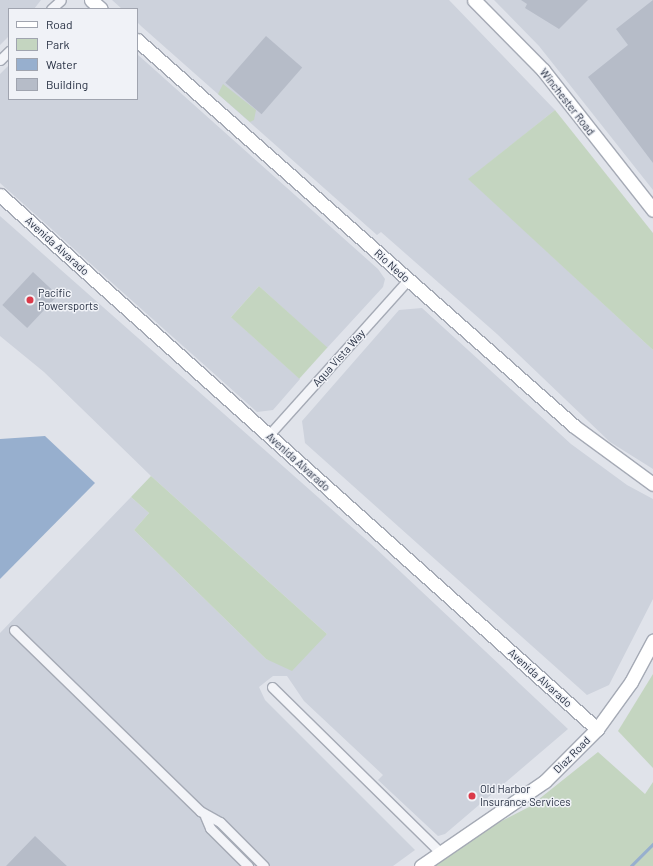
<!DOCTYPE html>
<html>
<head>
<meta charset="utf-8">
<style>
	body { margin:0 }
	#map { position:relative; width:653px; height:866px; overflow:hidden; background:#e0e3ea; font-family:Barlow,sans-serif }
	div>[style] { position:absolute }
	.built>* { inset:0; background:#cdd2dc }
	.green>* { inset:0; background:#c4d5c0; transform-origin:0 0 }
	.water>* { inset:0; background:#97afce }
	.stream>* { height:2.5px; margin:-1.25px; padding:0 1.25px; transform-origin:1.25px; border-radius:1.25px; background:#97afce }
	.building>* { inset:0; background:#b6bcc8; transform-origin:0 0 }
	.roads { filter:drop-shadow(1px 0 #a5aab5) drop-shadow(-1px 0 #a5aab5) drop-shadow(0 1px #a5aab5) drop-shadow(0 -1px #a5aab5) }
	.street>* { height:9px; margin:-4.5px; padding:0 4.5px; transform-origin:4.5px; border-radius:4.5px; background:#f3f4f8 }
	.secondary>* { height:13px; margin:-6.5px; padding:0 6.5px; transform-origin:6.5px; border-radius:6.5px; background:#fff }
	.dots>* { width:11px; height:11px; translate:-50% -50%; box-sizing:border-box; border:2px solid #f0f2f7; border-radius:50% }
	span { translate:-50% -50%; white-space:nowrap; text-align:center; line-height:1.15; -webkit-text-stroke:3px #f0f2f7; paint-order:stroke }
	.street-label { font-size:11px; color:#273043 }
	.poi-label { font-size:11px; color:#273043 }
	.left { translate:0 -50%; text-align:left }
	.legend { position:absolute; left:8px; top:8px; width:130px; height:92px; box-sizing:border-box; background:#f0f2f7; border:1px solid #a0a4af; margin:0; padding:5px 7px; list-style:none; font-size:12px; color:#273043 }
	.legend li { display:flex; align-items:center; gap:8px; height:20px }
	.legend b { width:20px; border:1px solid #a0a4af }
</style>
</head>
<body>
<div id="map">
	<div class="built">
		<i style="clip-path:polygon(0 0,41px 0,34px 9px,9px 9px,9px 36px,0 45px)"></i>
		<i style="clip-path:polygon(112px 0,449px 0,555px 110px,469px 179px,653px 350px,653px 469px,610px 442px,497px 334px,381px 232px,377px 235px,141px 26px,137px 22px,137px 9px,122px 9px)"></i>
		<i style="clip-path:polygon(494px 0,653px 0,653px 190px,539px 46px)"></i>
		<i style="clip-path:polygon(137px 54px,378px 269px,385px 279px,383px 287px,327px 348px,259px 286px,231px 317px,300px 379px,273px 410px,257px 412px,0 183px,0 74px,9px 65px,9px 99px,137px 99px)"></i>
		<i style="clip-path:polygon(0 216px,371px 544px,568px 729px,445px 834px,438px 836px,378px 780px,383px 775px,304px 701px,287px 676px,273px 676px,259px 687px,265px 700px,415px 850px,393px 866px,0 866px,0 633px,131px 497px,149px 513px,134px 530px,266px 659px,280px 663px,327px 634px,151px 476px,44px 372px,0 336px)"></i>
		<i style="clip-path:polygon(422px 308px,571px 444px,627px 485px,653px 499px,653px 599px,609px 685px,587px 695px,305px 443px,302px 421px,399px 310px)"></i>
	</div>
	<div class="green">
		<i style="clip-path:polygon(223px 84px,256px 110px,254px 120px,250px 122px,218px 94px)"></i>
		<i style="clip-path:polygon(555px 110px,653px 233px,653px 350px,468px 179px)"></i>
		<i style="left:259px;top:286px;width:92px;height:42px;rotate:42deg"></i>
		<i style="clip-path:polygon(151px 476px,327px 634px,292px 671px,266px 659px,134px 530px,149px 513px,131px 497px)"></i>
		<i style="clip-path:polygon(653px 674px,653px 768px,618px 731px)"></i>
		<i style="clip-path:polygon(598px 752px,645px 794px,653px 782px,653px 866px,427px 866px,470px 837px,529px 807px)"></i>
	</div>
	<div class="water">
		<i style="clip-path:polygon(45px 436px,95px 483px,0 579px,0 439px)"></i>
	</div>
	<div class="stream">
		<i style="left:631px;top:866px;width:31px;rotate:-45deg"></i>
	</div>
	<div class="building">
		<i style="clip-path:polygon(521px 0,588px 0,559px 29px,525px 8px,527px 4px)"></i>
		<i style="clip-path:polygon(653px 0,653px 163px,588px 77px,628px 45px,616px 29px)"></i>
		<i style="left:266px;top:36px;width:48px;height:62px;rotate:41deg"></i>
		<i style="left:33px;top:272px;width:34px;height:45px;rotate:43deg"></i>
		<i style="clip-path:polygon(35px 836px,54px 854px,67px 866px,6px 866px)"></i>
	</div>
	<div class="roads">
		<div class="street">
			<i style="left:51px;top:9px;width:13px;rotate:-42deg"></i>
			<i style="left:0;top:60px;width:13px;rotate:-45deg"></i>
			<i style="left:268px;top:436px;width:210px;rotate:-48.1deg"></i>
			<i style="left:14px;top:630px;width:260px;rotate:44.2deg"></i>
			<i style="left:200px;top:811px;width:23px;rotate:29deg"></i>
			<i style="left:220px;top:822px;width:62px;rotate:45deg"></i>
			<i style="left:272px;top:687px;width:235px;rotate:44.5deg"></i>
			<i style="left:205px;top:816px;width:13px;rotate:67deg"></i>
			<i style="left:210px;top:828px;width:54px;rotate:45deg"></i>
		</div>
		<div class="secondary">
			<i style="left:91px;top:0;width:13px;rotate:42deg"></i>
			<i style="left:474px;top:0;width:98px;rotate:45.4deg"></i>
			<i style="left:543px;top:70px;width:178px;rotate:51.8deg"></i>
			<i style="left:137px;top:40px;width:583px;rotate:41.45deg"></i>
			<i style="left:574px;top:426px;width:98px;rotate:36.3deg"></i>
			<i style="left:0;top:195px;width:801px;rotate:41.81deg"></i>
			<i style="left:421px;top:866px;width:150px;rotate:-34.4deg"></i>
			<i style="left:545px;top:781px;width:74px;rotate:-45deg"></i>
			<i style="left:597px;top:729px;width:58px;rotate:-54.1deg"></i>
			<i style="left:631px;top:682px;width:47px;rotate:-61.8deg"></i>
		</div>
	</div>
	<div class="dots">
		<i style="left:30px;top:300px;background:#db3949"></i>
		<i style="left:472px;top:796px;background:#db3949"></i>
	</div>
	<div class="street-label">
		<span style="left:567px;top:102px;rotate:52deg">Winchester Road</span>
		<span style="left:57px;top:246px;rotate:42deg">Avenida Alvarado</span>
		<span style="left:392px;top:266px;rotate:42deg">Rio Nedo</span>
		<span style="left:339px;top:358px;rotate:-48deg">Aqua Vista Way</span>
		<span style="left:298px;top:462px;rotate:42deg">Avenida Alvarado</span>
		<span style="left:540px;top:678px;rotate:42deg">Avenida Alvarado</span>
		<span style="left:572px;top:755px;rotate:-45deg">Diaz Road</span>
	</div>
	<div class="poi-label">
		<span class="left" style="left:38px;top:300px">Pacific<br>Powersports</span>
		<span class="left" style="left:480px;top:796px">Old Harbor<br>Insurance Services</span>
	</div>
	<ul class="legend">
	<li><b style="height:5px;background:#fff"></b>Road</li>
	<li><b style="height:11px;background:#c4d5c0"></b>Park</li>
	<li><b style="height:11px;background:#97afce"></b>Water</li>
	<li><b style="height:11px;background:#b6bcc8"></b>Building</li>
	</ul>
</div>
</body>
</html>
